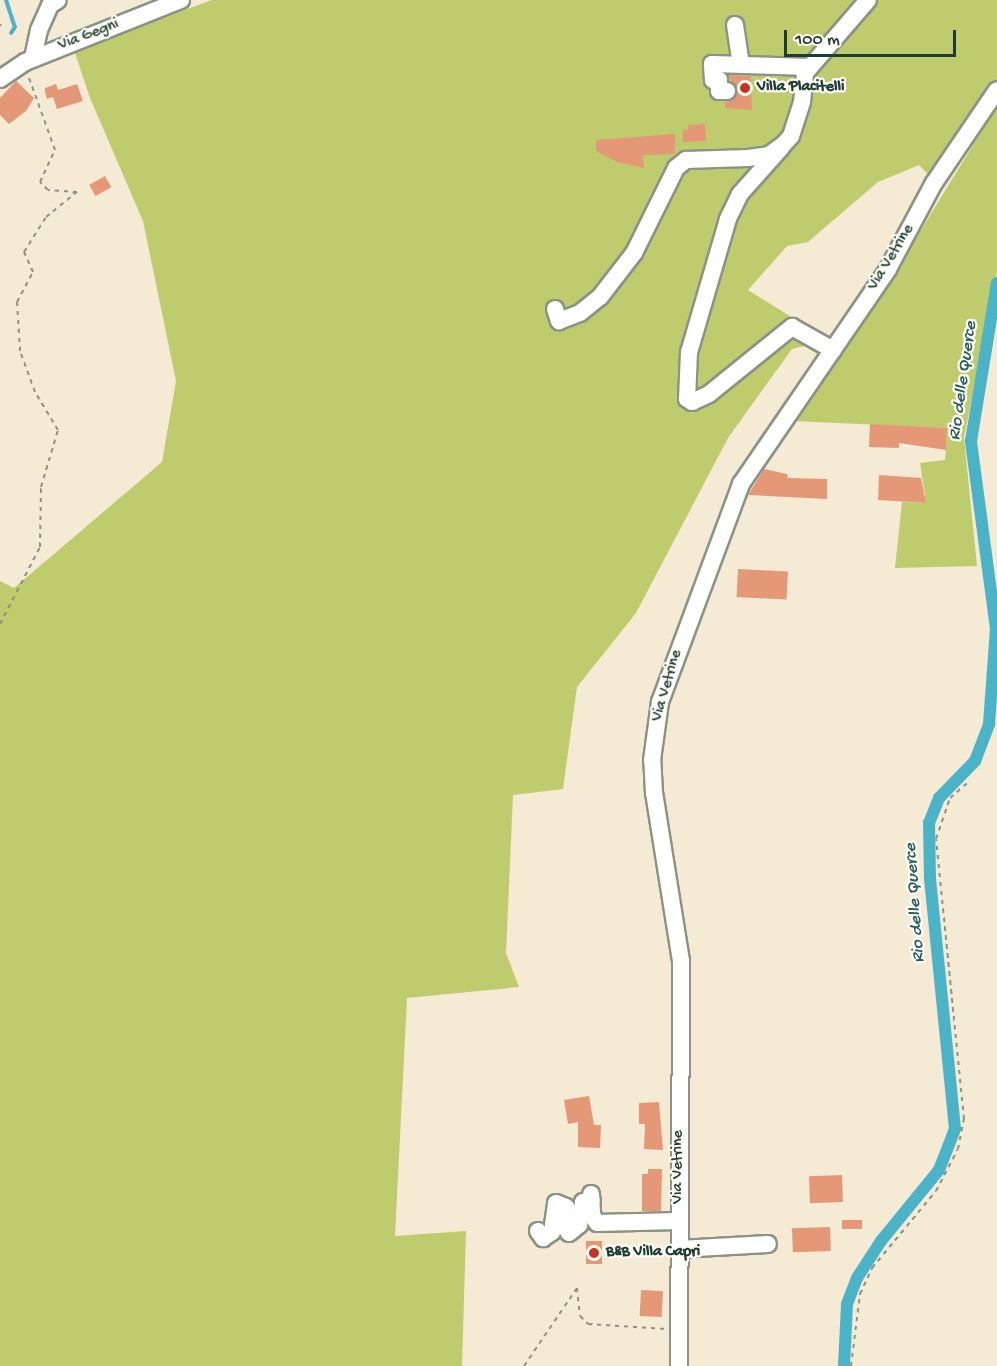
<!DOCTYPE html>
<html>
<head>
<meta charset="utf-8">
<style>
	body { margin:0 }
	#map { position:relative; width:997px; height:1366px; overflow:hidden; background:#f5ead4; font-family:"Gochi Hand",sans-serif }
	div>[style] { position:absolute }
	.green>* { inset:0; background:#bfcc6e }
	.stream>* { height:4px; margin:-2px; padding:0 2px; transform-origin:2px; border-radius:2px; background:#4ab3c8 }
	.canal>* { height:12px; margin:-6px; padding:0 6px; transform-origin:6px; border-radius:6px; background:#4ab3c8 }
	.building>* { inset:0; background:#e49878; transform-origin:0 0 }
	.path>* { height:2px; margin-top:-1px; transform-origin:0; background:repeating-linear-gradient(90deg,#8a9484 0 4.5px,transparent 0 9px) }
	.roads { filter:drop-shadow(2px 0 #8a9484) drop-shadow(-2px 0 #8a9484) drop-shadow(0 2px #8a9484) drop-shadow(0 -2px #8a9484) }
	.minor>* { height:16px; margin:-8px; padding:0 8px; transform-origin:8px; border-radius:8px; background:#fff }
	.dots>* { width:16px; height:16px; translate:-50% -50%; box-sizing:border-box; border:3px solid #fdfcf7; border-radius:50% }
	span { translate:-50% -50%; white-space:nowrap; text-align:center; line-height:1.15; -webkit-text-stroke:4.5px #fdfcf7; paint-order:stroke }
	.street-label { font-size:16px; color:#1f3d34 }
	.poi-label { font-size:16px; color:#1f3d34; font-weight:700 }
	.left { translate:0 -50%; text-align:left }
	.water-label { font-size:18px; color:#2c6060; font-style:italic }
	.scale { position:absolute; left:784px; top:30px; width:172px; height:27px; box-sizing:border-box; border:3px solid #1f3d34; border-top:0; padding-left:8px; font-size:18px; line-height:21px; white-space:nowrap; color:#1f3d34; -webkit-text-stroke:4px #fdfcf7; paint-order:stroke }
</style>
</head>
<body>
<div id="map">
	<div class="green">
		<i style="clip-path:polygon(212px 0,997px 0,997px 79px,929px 175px,919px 165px,878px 182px,808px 242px,787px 246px,748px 290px,829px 340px,792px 349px,758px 396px,728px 438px,636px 613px,577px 687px,563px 789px,513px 795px,506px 953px,519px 987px,407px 998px,395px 1236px,466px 1231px,462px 1366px,0 1366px,0 581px,14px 588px,162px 462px,176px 381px,143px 221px,90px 98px,74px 50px)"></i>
		<i style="clip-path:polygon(997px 106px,997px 271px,964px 438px,977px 566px,895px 568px,902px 502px,926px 503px,920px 463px,945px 460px,947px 428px,793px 421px,875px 305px)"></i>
	</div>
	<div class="stream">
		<i style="left:6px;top:0;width:28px;rotate:72deg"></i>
		<i style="left:15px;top:27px;width:7px;rotate:124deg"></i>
	</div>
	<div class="canal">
		<i style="left:844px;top:1366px;width:62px;rotate:-87.2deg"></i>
		<i style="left:847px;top:1304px;width:28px;rotate:-69deg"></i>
		<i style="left:857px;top:1278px;width:44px;rotate:-57deg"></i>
		<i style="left:881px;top:1241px;width:92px;rotate:-50.8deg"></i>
		<i style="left:939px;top:1170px;width:44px;rotate:-68.7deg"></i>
		<i style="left:955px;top:1129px;width:251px;rotate:-95.7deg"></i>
		<i style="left:930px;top:879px;width:56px;rotate:-91deg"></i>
		<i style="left:929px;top:823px;width:27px;rotate:-68deg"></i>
		<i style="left:939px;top:798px;width:52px;rotate:-45.8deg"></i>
		<i style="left:975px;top:761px;width:40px;rotate:-69deg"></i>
		<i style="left:989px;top:724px;width:95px;rotate:-85.8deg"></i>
		<i style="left:996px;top:629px;width:190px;rotate:-97.6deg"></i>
		<i style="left:971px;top:441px;width:160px;rotate:-80.7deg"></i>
	</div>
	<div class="building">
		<i style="clip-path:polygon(728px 75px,751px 76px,752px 110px,725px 108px,725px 102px,733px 100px,737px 92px)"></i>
		<i style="clip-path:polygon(16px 81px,34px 98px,26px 111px,9px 124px,0 115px,0 98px)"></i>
		<i style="clip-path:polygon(56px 84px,58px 90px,77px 84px,83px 101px,57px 109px,53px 97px,47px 99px,45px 92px,45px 88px)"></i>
		<i style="clip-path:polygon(705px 124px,706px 141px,683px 142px,683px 130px,688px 130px,688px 125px)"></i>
		<i style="clip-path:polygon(675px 134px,675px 154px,643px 155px,644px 168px,617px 162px,596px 151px,596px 140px)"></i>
		<i style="left:105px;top:176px;width:13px;height:18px;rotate:61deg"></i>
		<i style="clip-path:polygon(870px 424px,947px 428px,946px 450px,899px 443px,899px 448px,869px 447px)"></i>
		<i style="clip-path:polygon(764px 469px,787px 474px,788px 478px,827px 479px,827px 499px,748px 495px)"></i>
		<i style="clip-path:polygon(879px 475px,921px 478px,926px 503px,878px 500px)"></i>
		<i style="left:738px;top:569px;width:50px;height:28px;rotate:3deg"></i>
		<i style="clip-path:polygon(589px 1096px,594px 1125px,601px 1125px,600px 1148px,578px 1147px,578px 1122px,568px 1124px,564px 1100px)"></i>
		<i style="clip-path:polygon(659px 1102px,663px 1150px,644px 1149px,645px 1124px,639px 1124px,639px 1103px)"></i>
		<i style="clip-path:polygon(648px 1169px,662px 1169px,661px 1211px,642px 1211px,642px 1174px,648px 1174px)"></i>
		<i style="left:842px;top:1175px;width:27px;height:33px;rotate:88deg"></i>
		<i style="left:842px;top:1220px;width:20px;height:9px"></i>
		<i style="left:830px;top:1227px;width:24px;height:38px;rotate:88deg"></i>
		<i style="left:602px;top:1241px;width:23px;height:16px;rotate:90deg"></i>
		<i style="left:641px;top:1290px;width:22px;height:26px;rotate:3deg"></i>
	</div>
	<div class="path">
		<i style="left:0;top:26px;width:2px;rotate:-63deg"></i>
		<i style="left:0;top:624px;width:87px;rotate:-62.5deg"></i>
		<i style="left:40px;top:547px;width:60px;rotate:-89deg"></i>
		<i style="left:41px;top:487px;width:59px;rotate:-73.4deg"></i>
		<i style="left:58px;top:430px;width:44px;rotate:-121.2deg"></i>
		<i style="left:35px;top:392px;width:44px;rotate:-110.1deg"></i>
		<i style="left:20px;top:351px;width:49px;rotate:-93.5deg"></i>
		<i style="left:17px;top:302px;width:34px;rotate:-62deg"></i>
		<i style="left:33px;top:272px;width:22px;rotate:-114deg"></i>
		<i style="left:24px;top:252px;width:41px;rotate:-57.8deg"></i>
		<i style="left:46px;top:217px;width:40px;rotate:-39deg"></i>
		<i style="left:77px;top:192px;width:29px;rotate:-176deg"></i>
		<i style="left:48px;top:190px;width:11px;rotate:-135deg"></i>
		<i style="left:40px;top:182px;width:35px;rotate:-65deg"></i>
		<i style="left:55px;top:150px;width:80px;rotate:-109.8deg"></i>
		<i style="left:524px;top:1366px;width:94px;rotate:-55.8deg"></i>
		<i style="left:577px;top:1288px;width:28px;rotate:84deg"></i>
		<i style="left:580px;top:1316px;width:11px;rotate:45deg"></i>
		<i style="left:588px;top:1324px;width:79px;rotate:3.6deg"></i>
		<i style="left:851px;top:1366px;width:73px;rotate:-82.9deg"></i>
		<i style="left:860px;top:1294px;width:29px;rotate:-65deg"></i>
		<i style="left:872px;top:1268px;width:100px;rotate:-50.3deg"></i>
		<i style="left:936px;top:1191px;width:47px;rotate:-62.4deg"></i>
		<i style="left:958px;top:1149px;width:31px;rotate:-79deg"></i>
		<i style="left:964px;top:1119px;width:281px;rotate:-95.7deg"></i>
		<i style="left:936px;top:839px;width:43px;rotate:-71.1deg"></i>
		<i style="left:950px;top:798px;width:23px;rotate:-41deg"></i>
	</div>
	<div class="roads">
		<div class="minor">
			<i style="left:735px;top:25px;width:40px;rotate:81.5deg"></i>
			<i style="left:33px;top:58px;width:29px;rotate:-78deg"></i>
			<i style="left:39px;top:30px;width:27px;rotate:-66deg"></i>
			<i style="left:50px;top:5px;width:9px;rotate:-32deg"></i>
			<i style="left:0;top:79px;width:30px;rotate:-34deg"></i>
			<i style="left:25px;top:62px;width:168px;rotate:-21.7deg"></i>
			<i style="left:727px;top:91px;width:8px;rotate:180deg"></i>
			<i style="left:719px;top:91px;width:11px;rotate:-90deg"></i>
			<i style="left:719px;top:80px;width:6px;rotate:180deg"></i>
			<i style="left:713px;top:80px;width:16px;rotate:-94deg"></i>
			<i style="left:712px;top:64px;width:98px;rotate:1.8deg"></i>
			<i style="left:781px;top:148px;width:62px;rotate:131.7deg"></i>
			<i style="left:740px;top:194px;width:28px;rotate:116deg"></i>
			<i style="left:728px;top:219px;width:139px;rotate:106.3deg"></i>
			<i style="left:689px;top:352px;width:47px;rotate:92.4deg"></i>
			<i style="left:687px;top:399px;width:6px;rotate:31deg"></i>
			<i style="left:692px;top:402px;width:19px;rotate:-25deg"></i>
			<i style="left:709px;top:394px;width:107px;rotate:-38.9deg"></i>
			<i style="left:792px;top:327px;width:47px;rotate:29.3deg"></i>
			<i style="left:555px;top:309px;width:13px;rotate:72deg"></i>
			<i style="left:559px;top:321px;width:22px;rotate:-21deg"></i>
			<i style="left:580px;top:313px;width:26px;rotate:-39deg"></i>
			<i style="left:600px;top:297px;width:56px;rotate:-52.3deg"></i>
			<i style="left:634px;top:253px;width:95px;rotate:-63.7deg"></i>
			<i style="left:676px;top:168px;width:13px;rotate:-39deg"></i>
			<i style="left:686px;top:160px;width:62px;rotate:-1.8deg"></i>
			<i style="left:748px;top:158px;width:21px;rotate:-8deg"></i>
			<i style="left:769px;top:155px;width:17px;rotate:-36deg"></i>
			<i style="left:783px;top:145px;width:12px;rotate:-48deg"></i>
			<i style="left:791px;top:136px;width:36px;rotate:-72deg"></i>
			<i style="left:802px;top:102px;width:29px;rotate:-84deg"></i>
			<i style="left:805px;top:73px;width:96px;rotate:-49.2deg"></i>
			<i style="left:591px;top:1194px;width:21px;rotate:87deg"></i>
			<i style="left:592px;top:1215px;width:9px;rotate:58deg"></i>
			<i style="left:597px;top:1223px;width:82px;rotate:-1.4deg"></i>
			<i style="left:538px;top:1231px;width:9px;rotate:54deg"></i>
			<i style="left:543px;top:1238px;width:11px;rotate:-34deg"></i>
			<i style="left:552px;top:1232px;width:29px;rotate:-82deg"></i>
			<i style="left:556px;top:1203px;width:11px;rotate:22deg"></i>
			<i style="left:566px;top:1207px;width:18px;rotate:96deg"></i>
			<i style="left:564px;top:1225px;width:9px;rotate:58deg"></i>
			<i style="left:569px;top:1233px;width:13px;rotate:-39deg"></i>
			<i style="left:579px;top:1225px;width:23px;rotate:-80deg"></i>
			<i style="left:583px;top:1202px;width:9px;rotate:-13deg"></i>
			<i style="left:679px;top:1249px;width:89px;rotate:-3.2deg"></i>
			<i style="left:679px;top:1366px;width:405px;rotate:-89.7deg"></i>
			<i style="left:681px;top:961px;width:170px;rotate:-99.1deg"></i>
			<i style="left:654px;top:793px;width:33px;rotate:-93deg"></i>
			<i style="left:652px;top:760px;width:59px;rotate:-82.1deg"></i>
			<i style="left:660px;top:702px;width:233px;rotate:-69.6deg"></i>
			<i style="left:741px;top:484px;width:260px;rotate:-55.6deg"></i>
			<i style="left:888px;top:269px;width:98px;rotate:-61.9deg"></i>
			<i style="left:934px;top:183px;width:112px;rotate:-55.9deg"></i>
		</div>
	</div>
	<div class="dots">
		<i style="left:745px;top:88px;background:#c8321e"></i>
		<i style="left:594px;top:1253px;background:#c8321e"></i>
	</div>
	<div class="street-label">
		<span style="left:89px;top:36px;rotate:-21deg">Via Gegni</span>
		<span style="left:892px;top:258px;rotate:-59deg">Via Vetrine</span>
		<span style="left:668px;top:686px;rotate:-74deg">Via Vetrine</span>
		<span style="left:679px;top:1167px;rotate:-90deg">Via Vetrine</span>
	</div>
	<div class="poi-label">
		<span class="left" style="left:757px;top:88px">Villa Placitelli</span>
		<span class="left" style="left:606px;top:1253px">B&amp;B Villa Capri</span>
	</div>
	<div class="water-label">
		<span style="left:964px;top:381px;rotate:-82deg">Rio delle Querce</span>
		<span style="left:916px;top:903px;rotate:-94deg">Rio delle Querce</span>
	</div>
	<div class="scale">100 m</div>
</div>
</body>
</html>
